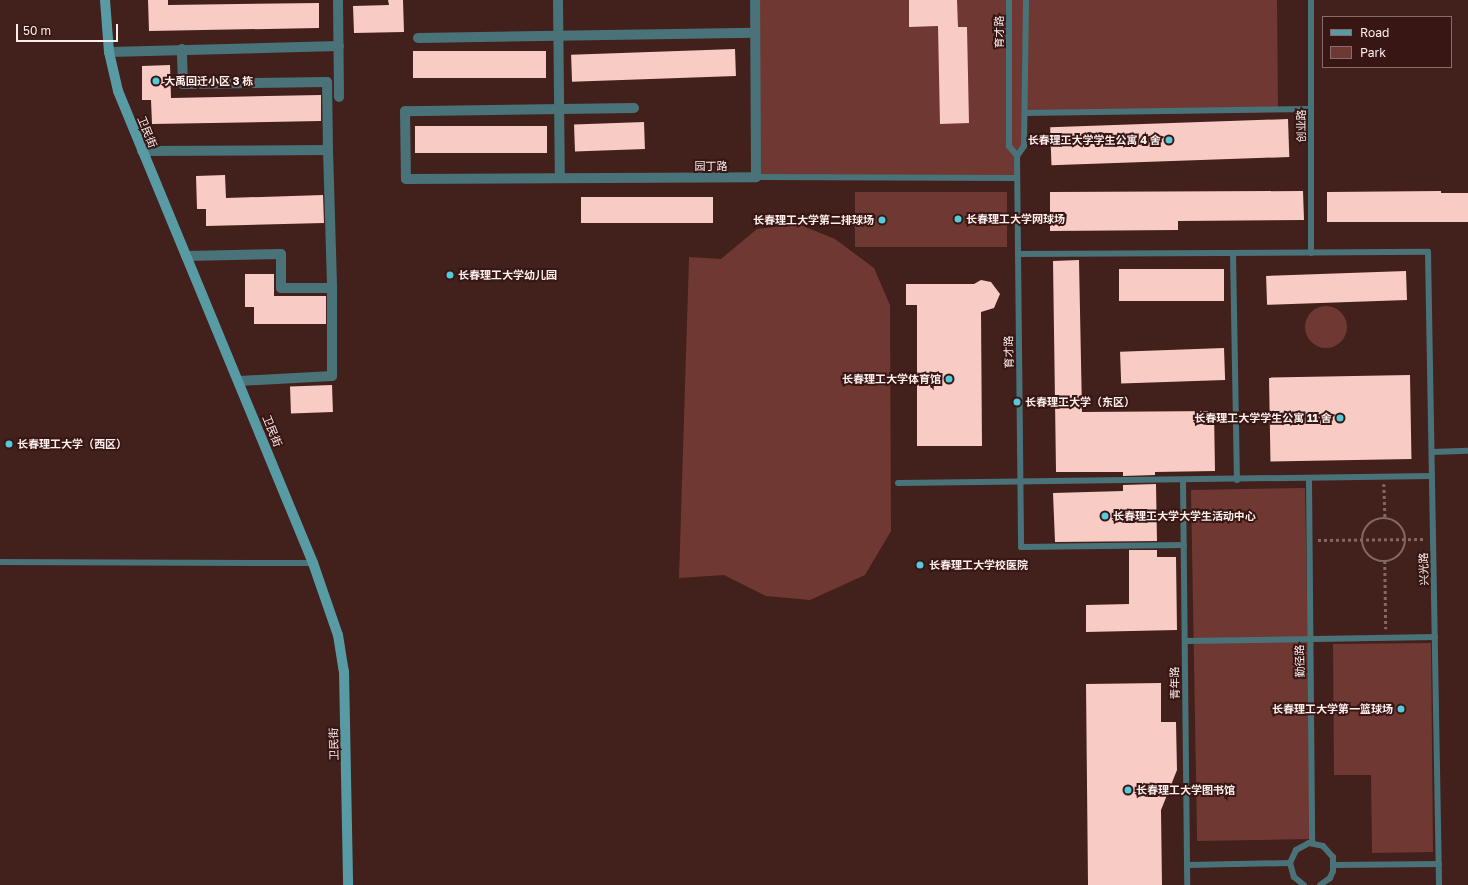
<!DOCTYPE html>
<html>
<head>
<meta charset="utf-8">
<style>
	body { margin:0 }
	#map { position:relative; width:1468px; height:885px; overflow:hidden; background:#42201c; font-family:"Golos Text","Noto Sans SC",sans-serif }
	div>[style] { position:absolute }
	.green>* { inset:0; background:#703832; transform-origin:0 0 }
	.round { border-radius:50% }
	.building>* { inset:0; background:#f8cbc4; transform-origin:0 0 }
	.path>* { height:2.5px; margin-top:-1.25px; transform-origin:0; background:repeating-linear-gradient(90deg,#826763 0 3px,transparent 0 6px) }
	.path>.ring { margin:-1.25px; padding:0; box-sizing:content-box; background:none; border:2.5px solid #826763; border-radius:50% }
	.lane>* { height:6px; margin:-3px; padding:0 3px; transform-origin:3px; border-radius:3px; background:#4a7279 }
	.street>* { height:10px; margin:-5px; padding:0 5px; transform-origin:5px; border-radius:5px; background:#4a7279 }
	.secondary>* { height:10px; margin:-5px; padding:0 5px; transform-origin:5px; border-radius:5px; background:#589ba4 }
	.dots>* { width:11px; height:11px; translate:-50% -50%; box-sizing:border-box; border:2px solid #371613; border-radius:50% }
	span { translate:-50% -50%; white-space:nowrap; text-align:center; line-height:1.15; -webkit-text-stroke:4px #371613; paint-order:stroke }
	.street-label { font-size:11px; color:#fceeec }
	.poi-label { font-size:11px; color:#fceeec; font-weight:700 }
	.left { translate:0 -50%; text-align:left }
	.right { translate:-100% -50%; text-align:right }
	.legend { position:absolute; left:1322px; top:16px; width:130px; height:52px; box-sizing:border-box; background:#371613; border:1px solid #866c6a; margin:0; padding:5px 7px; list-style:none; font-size:12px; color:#fceeec }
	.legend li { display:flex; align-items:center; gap:8px; height:20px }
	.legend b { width:20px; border:1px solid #866c6a }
	.scale { position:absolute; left:16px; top:24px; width:102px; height:18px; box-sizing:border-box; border:2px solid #fceeec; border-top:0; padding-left:5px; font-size:12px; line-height:14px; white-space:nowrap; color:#fceeec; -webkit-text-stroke:3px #371613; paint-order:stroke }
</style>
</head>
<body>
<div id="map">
	<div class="green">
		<i style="clip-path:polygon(755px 0,1277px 0,1278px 109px,1025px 113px,1024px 146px,1017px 156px,1017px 178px,756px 177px)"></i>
		<i style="left:855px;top:192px;width:152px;height:55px"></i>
		<i style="clip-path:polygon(798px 224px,835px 239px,874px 268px,890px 305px,891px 531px,865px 575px,810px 600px,766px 596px,724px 575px,679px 578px,689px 257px,721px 259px,757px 229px)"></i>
		<i class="round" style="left:1305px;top:306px;width:42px;height:42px"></i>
		<i style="left:1305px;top:488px;width:351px;height:114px;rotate:89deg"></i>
		<i style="clip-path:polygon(1431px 643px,1433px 852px,1372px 853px,1371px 775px,1334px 775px,1333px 644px)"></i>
	</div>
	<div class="building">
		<i style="clip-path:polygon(148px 0,168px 0,168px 5px,319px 3px,319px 28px,149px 31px)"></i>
		<i style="clip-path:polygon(388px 0,403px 0,404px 32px,354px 33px,353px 6px,389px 5px)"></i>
		<i style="clip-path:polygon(909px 0,957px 0,958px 27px,967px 27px,969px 123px,940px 124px,938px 26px,909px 27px)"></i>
		<i style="left:735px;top:49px;width:27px;height:164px;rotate:88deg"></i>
		<i style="left:546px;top:51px;width:27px;height:133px;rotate:90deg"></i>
		<i style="clip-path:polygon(170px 65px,171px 98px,321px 95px,321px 121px,152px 124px,151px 100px,142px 100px,142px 66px)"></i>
		<i style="left:1288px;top:119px;width:38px;height:238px;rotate:88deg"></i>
		<i style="left:644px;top:122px;width:27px;height:70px;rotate:88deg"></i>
		<i style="left:547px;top:126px;width:27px;height:132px;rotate:90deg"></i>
		<i style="clip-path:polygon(225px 175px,226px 198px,323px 195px,324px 223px,206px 226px,206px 209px,197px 209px,196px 176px)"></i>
		<i style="clip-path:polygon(1303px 191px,1304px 220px,1178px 221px,1178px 230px,1050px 231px,1050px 192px)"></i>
		<i style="clip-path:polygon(1441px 191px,1441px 193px,1468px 193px,1468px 222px,1327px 222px,1327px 192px)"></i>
		<i style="left:713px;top:197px;width:26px;height:132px;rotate:90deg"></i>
		<i style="clip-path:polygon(1079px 260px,1082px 412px,1214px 411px,1215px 471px,1155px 472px,1155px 475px,1123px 476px,1123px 472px,1056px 472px,1053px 261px)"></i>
		<i style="left:1224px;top:269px;width:32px;height:105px;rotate:90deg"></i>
		<i style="left:1406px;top:271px;width:29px;height:140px;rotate:88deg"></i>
		<i style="clip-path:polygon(245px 274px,274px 274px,274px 296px,326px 296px,326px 324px,254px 324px,254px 307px,245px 307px)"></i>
		<i style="clip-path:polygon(981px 280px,991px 282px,1000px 294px,994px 308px,981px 312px,982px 446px,917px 446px,917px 305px,906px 305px,906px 284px,974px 284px)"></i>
		<i style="left:1224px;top:348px;width:32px;height:104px;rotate:88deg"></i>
		<i style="left:1410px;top:375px;width:84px;height:141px;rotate:89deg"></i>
		<i style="left:332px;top:385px;width:27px;height:42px;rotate:88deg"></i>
		<i style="clip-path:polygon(1156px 484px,1157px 541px,1055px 542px,1053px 493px,1123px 491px,1123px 485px)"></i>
		<i style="clip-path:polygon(1129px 550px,1157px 550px,1157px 557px,1176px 557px,1177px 630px,1086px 632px,1086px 605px,1129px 604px)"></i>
		<i style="clip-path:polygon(1161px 683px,1161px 722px,1176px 722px,1177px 770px,1161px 810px,1162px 885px,1088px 885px,1086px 684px)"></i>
	</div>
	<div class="path">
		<i style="left:1384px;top:484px;width:34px;rotate:88deg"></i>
		<i class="ring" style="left:1362px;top:518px;width:41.5px;height:41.5px"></i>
		<i style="left:1318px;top:540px;width:107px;rotate:-0.5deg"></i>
		<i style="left:1385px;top:561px;width:68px;rotate:89.2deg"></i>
	</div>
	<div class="lane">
		<i style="left:1009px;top:0;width:146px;rotate:90deg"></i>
		<i style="left:1009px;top:146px;width:13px;rotate:51deg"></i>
		<i style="left:1017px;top:156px;width:12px;rotate:-55deg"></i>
		<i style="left:1024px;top:146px;width:146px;rotate:-89.2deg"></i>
		<i style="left:1311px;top:0;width:253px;rotate:90deg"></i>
		<i style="left:1025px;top:113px;width:286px;rotate:-0.8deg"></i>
		<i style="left:1017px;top:156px;width:391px;rotate:89.4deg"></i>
		<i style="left:1021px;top:547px;width:163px;rotate:-0.7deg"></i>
		<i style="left:756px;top:177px;width:261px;rotate:0.2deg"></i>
		<i style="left:1233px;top:253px;width:227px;rotate:89deg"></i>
		<i style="left:1018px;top:254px;width:410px;rotate:-0.3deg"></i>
		<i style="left:1428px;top:252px;width:633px;rotate:89deg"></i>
		<i style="left:1432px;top:452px;width:36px;rotate:-2deg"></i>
		<i style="left:1309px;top:479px;width:364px;rotate:89.5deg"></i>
		<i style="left:1183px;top:480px;width:405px;rotate:89.4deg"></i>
		<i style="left:898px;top:483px;width:534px;rotate:-0.75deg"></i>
		<i style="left:0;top:562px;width:313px;rotate:0.2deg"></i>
		<i style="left:1185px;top:641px;width:250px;rotate:-0.9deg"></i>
		<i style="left:1187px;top:865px;width:103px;rotate:-1.1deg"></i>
		<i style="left:1333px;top:865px;width:106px;rotate:-0.5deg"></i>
		<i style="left:1304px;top:885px;width:13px;rotate:-141deg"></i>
		<i style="left:1294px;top:877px;width:15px;rotate:-106deg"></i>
		<i style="left:1290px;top:863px;width:14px;rotate:-65deg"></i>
		<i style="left:1296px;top:850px;width:15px;rotate:-28deg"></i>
		<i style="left:1309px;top:843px;width:14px;rotate:12deg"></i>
		<i style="left:1323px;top:846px;width:15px;rotate:48deg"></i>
		<i style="left:1333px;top:857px;width:14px;rotate:90deg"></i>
		<i style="left:1333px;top:871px;width:8px;rotate:113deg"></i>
		<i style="left:1330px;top:878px;width:12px;rotate:145deg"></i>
	</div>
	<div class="street">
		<i style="left:338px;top:0;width:97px;rotate:89.4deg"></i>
		<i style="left:558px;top:0;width:178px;rotate:89.4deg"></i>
		<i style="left:418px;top:38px;width:337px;rotate:-0.9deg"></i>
		<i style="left:109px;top:52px;width:230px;rotate:-1.5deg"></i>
		<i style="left:634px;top:108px;width:229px;rotate:179.2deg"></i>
		<i style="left:405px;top:111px;width:68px;rotate:89.2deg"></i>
		<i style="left:406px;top:179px;width:350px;rotate:-0.3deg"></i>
		<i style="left:756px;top:177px;width:177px;rotate:-90.3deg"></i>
		<i style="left:328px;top:150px;width:138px;rotate:88.3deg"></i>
		<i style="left:142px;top:151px;width:186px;rotate:-0.3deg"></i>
		<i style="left:328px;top:150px;width:68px;rotate:-90.8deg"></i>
		<i style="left:327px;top:82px;width:144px;rotate:179.2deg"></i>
		<i style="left:183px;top:84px;width:35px;rotate:-92deg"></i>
		<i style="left:186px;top:256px;width:95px;rotate:-1.2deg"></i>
		<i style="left:281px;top:254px;width:34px;rotate:90deg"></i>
		<i style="left:281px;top:288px;width:51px"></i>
		<i style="left:332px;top:288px;width:88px;rotate:90deg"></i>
		<i style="left:332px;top:376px;width:93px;rotate:176.9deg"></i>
	</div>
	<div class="secondary">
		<i style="left:105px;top:0;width:52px;rotate:85.6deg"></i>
		<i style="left:109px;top:52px;width:40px;rotate:77deg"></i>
		<i style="left:118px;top:91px;width:511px;rotate:67.55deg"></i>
		<i style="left:313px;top:563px;width:76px;rotate:70.9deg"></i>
		<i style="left:338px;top:635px;width:36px;rotate:81deg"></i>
		<i style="left:344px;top:671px;width:214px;rotate:88.9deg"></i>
	</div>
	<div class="dots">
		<i style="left:156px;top:81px;background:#53cbdb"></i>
		<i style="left:1169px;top:140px;background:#53cbdb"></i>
		<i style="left:958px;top:219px;background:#53cbdb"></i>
		<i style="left:882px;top:220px;background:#53cbdb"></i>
		<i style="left:450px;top:275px;background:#53cbdb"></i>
		<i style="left:949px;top:379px;background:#53cbdb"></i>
		<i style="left:1017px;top:402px;background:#53cbdb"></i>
		<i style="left:1340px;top:418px;background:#53cbdb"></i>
		<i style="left:9px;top:444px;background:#53cbdb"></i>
		<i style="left:1105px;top:516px;background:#53cbdb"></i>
		<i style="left:920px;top:565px;background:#53cbdb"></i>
		<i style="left:1401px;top:709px;background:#53cbdb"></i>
		<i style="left:1128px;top:790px;background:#53cbdb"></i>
	</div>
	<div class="street-label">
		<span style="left:999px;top:32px;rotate:-90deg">育才路</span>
		<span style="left:1301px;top:126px;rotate:-90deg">创业路</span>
		<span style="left:147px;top:132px;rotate:68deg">卫民街</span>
		<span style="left:711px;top:166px">园丁路</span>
		<span style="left:1009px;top:352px;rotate:-91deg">育才路</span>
		<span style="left:272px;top:431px;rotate:68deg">卫民街</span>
		<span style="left:1424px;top:569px;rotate:-91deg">兴光路</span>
		<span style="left:1300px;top:661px;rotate:-91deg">勤径路</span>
		<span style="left:1175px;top:683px;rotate:-91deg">青年路</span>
		<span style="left:334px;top:744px;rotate:-91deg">卫民街</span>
	</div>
	<div class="poi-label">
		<span class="left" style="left:164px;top:81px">大禹回迁小区 3 栋</span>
		<span class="right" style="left:1161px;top:140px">长春理工大学学生公寓 4 舍</span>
		<span class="left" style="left:966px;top:219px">长春理工大学网球场</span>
		<span class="right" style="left:874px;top:220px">长春理工大学第二排球场</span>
		<span class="left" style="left:458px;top:275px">长春理工大学幼儿园</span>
		<span class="right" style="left:941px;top:379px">长春理工大学体育馆</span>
		<span class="left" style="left:1025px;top:402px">长春理工大学（东区）</span>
		<span class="right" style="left:1332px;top:418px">长春理工大学学生公寓 11 舍</span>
		<span class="left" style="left:17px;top:444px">长春理工大学（西区）</span>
		<span class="left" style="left:1113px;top:516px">长春理工大学大学生活动中心</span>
		<span class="left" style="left:929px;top:565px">长春理工大学校医院</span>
		<span class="right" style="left:1393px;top:709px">长春理工大学第一篮球场</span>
		<span class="left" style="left:1136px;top:790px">长春理工大学图书馆</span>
	</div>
	<ul class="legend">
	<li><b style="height:5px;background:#589ba4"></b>Road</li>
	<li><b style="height:11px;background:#703832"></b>Park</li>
	</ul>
	<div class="scale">50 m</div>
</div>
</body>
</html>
